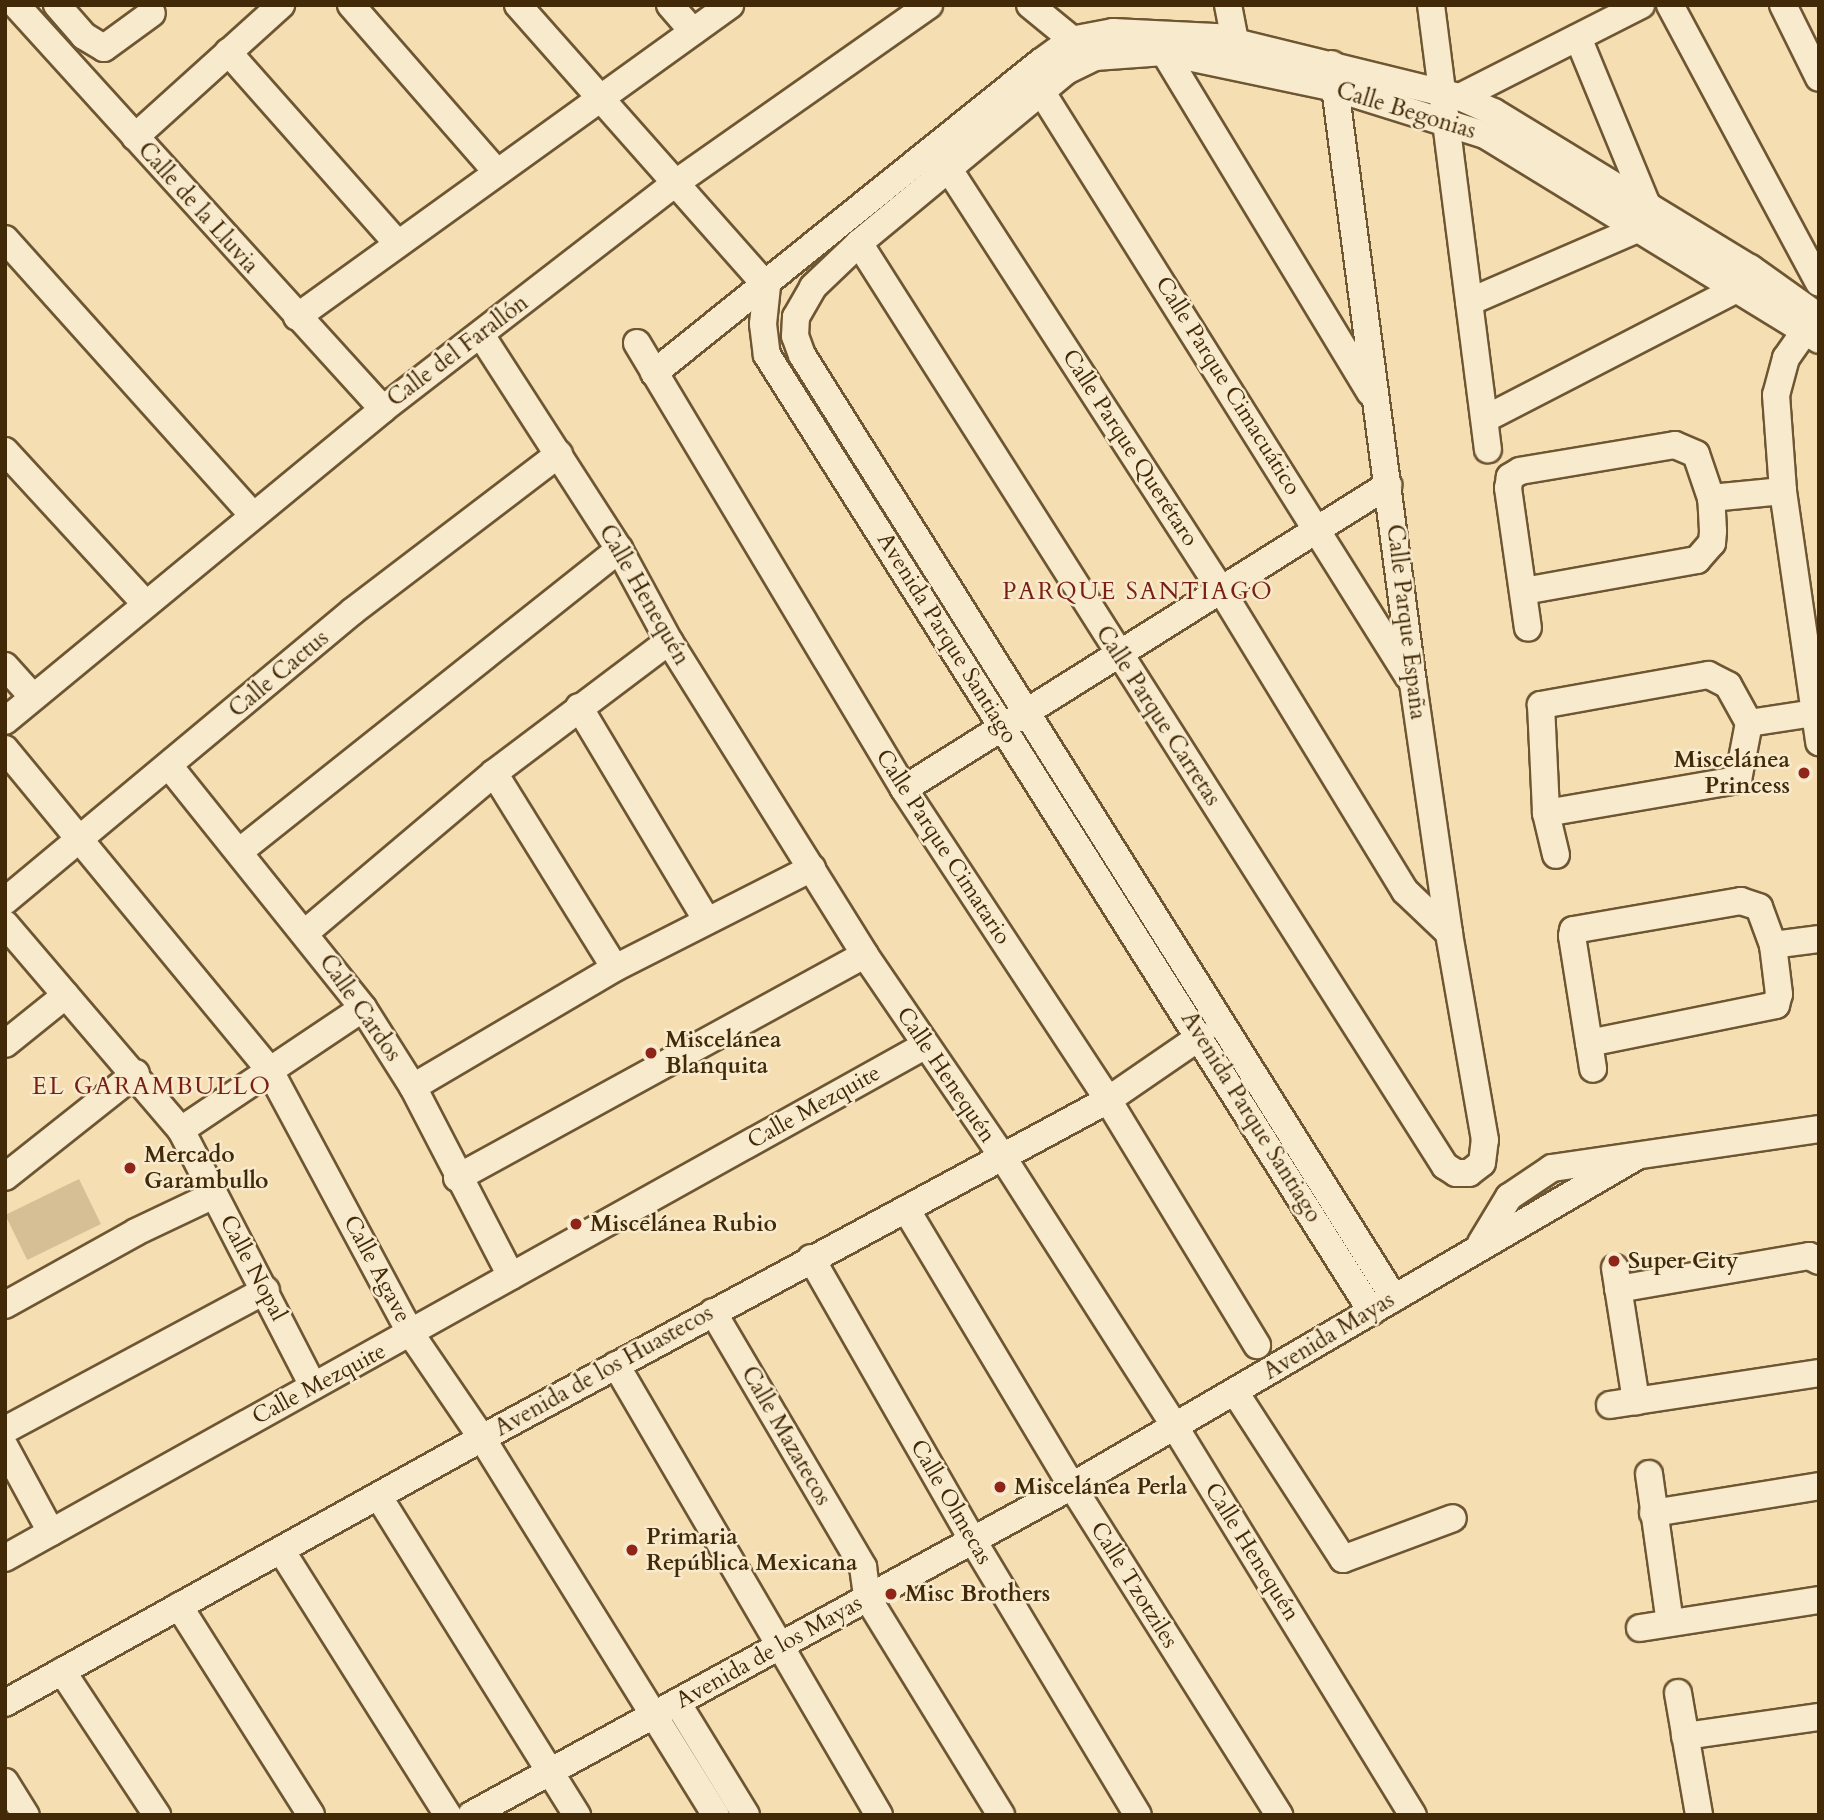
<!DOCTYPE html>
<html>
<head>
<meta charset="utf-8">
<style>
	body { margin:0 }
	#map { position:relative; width:1824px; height:1820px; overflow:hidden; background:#f4deb2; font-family:Cardo,serif }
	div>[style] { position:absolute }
	.green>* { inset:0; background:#d6bf95; transform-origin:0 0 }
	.roads { filter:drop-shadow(2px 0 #6e5632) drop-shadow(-2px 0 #6e5632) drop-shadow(0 2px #6e5632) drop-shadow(0 -2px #6e5632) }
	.minor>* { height:26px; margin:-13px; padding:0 13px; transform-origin:13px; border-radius:13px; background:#f8eacd }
	.dots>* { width:19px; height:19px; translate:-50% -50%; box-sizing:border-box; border:4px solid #f8eacd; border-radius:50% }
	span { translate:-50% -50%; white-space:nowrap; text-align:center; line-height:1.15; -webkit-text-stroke:5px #f8eacd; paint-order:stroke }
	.street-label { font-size:23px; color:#422907 }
	.poi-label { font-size:23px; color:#422907; font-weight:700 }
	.right { translate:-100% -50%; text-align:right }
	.left { translate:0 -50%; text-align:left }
	.neighbourhood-label { font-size:24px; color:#7a1f14; letter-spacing:2px }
	.frame { position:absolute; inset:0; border:7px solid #422907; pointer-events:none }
</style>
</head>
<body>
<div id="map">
	<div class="green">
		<i style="left:79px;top:1179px;width:50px;height:82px;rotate:64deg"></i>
	</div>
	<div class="roads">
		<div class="minor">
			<i style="left:16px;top:5px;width:546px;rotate:47.75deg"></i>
			<i style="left:57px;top:5px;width:41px;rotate:48.9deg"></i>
			<i style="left:84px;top:36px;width:23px;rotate:31deg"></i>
			<i style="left:104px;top:48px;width:59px;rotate:-36.1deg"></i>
			<i style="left:351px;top:5px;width:220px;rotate:48.9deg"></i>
			<i style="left:518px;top:5px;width:375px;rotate:48.5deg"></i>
			<i style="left:670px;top:5px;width:35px;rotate:49deg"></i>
			<i style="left:1030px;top:5px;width:71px;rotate:39.3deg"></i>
			<i style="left:1228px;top:5px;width:38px;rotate:79deg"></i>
			<i style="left:1431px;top:5px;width:448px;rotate:82.7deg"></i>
			<i style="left:1670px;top:5px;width:315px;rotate:61.8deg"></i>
			<i style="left:1783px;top:5px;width:81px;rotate:63.7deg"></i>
			<i style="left:228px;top:52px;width:256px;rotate:48.5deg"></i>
			<i style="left:1164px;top:52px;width:398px;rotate:58.8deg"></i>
			<i style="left:1041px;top:91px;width:691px;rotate:57.9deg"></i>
			<i style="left:1460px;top:97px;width:203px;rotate:-26.9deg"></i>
			<i style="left:135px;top:137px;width:197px;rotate:-42.1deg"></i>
			<i style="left:950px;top:171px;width:497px;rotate:57.1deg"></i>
			<i style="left:1220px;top:588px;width:355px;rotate:58.6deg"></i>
			<i style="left:1405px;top:891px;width:61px;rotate:43.7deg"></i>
			<i style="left:5px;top:239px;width:370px;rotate:48.1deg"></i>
			<i style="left:859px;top:243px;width:1093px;rotate:57.59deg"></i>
			<i style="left:1445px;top:1166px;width:13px;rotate:32deg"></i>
			<i style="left:1456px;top:1173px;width:13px"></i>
			<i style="left:1469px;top:1173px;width:16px;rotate:-38deg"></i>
			<i style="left:1482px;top:1163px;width:23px;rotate:-83deg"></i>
			<i style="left:1485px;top:1140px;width:210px;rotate:-99.9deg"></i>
			<i style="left:1449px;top:933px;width:253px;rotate:-98.2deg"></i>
			<i style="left:1413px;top:683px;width:624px;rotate:-97.46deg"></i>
			<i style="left:767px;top:286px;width:38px;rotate:96deg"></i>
			<i style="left:763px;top:324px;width:31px;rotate:83deg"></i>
			<i style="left:767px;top:355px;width:1132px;rotate:57.7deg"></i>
			<i style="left:1469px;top:302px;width:184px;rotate:-23.4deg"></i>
			<i style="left:1638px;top:229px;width:26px;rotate:-69deg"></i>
			<i style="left:1647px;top:205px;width:181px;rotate:-112.4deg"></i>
			<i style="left:297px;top:317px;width:534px;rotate:-35.77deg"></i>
			<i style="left:1819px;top:323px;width:16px;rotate:150deg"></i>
			<i style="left:1805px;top:331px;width:33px;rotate:125deg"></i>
			<i style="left:1786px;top:358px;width:38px;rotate:105deg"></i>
			<i style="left:1776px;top:395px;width:96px;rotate:85.8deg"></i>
			<i style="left:1783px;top:491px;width:254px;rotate:81.8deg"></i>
			<i style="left:481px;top:335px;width:255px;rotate:57.2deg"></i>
			<i style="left:619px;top:549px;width:105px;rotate:61.5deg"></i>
			<i style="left:669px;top:641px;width:370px;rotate:58deg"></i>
			<i style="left:865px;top:955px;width:243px;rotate:55.7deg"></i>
			<i style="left:1002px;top:1156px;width:322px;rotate:57.4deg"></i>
			<i style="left:1175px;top:1427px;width:455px;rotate:58.5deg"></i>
			<i style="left:637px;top:343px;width:520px;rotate:59.09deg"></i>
			<i style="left:904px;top:789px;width:372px;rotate:56.7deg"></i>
			<i style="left:1108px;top:1100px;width:287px;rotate:58.7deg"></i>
			<i style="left:654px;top:373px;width:496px;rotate:-38.8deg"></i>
			<i style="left:1041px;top:62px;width:37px;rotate:-36deg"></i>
			<i style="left:1071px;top:40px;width:43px;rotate:-10.8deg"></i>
			<i style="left:1113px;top:32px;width:102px;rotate:2.8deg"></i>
			<i style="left:1215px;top:37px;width:252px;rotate:13.8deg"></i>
			<i style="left:1460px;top:97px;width:37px;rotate:24deg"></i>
			<i style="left:1494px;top:112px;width:300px;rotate:31.4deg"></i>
			<i style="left:1750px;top:268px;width:85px;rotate:35.4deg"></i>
			<i style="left:1485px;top:419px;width:284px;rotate:-27.3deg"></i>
			<i style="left:1737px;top:289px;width:12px;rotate:-55deg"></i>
			<i style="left:5px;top:451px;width:207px;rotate:47.4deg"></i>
			<i style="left:1711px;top:498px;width:72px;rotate:-5.6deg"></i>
			<i style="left:1524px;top:591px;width:176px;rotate:-10.2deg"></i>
			<i style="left:1697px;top:560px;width:23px;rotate:-49deg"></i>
			<i style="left:1712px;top:543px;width:12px;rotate:-85deg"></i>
			<i style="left:1713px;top:531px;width:33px;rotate:-93deg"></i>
			<i style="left:1711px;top:498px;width:46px;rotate:-108.8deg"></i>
			<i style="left:1696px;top:454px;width:23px;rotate:-157deg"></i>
			<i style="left:1675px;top:445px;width:157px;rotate:170.5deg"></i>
			<i style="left:1520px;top:471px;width:12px;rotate:149deg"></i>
			<i style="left:1510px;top:477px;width:11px;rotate:100deg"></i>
			<i style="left:1508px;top:488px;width:141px;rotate:81.9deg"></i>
			<i style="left:5px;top:666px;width:42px;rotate:47.9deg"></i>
			<i style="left:579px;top:707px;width:249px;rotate:59.1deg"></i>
			<i style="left:5px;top:721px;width:490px;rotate:-39.5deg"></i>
			<i style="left:383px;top:409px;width:366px;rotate:-37.7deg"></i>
			<i style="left:673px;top:185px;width:313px;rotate:-35.1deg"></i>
			<i style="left:1749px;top:723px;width:66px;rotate:-8.7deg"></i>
			<i style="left:5px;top:749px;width:417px;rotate:50.5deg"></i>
			<i style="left:270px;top:1071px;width:298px;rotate:61.8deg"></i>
			<i style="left:411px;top:1334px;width:126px;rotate:55.7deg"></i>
			<i style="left:482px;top:1438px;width:444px;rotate:58.2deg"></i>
			<i style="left:170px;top:767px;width:309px;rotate:51.3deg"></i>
			<i style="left:363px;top:1008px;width:93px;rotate:57.7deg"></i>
			<i style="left:413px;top:1087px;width:213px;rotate:62.6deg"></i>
			<i style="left:494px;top:773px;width:229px;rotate:58.2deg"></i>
			<i style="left:904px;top:789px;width:572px;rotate:-32.13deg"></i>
			<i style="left:1546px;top:813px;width:195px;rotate:-9.8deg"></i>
			<i style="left:1738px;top:780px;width:58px;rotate:-79.1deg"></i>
			<i style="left:1749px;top:723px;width:43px;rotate:-118.9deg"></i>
			<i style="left:1728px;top:685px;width:22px;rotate:-153deg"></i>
			<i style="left:1708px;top:675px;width:170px;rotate:169.8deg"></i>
			<i style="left:1541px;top:705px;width:108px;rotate:87.3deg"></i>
			<i style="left:1546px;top:813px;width:43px;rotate:76.6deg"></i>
			<i style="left:240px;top:851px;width:485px;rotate:-38.5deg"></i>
			<i style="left:5px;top:901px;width:453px;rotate:-39.8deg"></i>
			<i style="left:353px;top:611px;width:259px;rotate:-37.3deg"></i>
			<i style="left:5px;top:924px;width:271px;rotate:49.5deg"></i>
			<i style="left:181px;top:1130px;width:288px;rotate:62.7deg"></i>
			<i style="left:306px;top:932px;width:246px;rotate:-40.2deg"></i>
			<i style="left:494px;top:773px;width:219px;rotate:-37deg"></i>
			<i style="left:1773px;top:945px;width:46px;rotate:-7.4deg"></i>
			<i style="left:1589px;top:1043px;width:191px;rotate:-11.5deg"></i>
			<i style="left:1776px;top:1005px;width:11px;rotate:-75deg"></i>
			<i style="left:1779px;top:994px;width:49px;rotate:-97deg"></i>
			<i style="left:1773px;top:945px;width:40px;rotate:-110.2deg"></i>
			<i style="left:1759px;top:907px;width:19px;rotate:-162deg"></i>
			<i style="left:1741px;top:901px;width:170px;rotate:170.2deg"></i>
			<i style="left:1573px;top:930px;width:6px;rotate:99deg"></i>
			<i style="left:1572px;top:936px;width:108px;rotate:81deg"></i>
			<i style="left:1589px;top:1043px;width:26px;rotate:81deg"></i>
			<i style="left:5px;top:1044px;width:78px;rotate:-38.8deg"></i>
			<i style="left:413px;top:1087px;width:234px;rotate:-30.5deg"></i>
			<i style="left:615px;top:968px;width:221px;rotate:-26.9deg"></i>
			<i style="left:181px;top:1130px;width:219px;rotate:-33.8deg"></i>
			<i style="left:5px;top:1177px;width:167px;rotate:-38.4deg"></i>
			<i style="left:457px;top:1178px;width:465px;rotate:-28.7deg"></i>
			<i style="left:906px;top:1209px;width:323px;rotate:59.1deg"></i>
			<i style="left:1072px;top:1486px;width:389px;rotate:57.8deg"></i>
			<i style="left:1481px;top:1243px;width:54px;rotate:-58.7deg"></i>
			<i style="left:1509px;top:1197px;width:52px;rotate:-34deg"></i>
			<i style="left:1552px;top:1168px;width:270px;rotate:-8.3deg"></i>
			<i style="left:811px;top:1258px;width:324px;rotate:60.2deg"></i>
			<i style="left:972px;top:1539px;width:322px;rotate:59deg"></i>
			<i style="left:1615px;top:1268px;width:135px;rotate:81deg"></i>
			<i style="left:1618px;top:1289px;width:194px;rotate:-9.8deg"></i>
			<i style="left:1809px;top:1256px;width:11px;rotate:27deg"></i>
			<i style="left:1394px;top:1298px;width:1113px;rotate:-122.12deg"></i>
			<i style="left:802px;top:355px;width:20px;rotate:-110deg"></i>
			<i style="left:795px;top:336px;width:19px;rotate:-87deg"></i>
			<i style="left:796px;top:317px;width:34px;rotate:-60deg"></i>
			<i style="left:813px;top:287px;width:64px;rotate:-43.7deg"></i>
			<i style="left:859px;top:243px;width:269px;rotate:-39.7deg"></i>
			<i style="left:1066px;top:71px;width:32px;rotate:-26deg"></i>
			<i style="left:1095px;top:57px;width:69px;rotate:-4.1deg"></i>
			<i style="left:1164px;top:52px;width:175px;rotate:11.9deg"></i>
			<i style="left:1335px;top:88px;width:157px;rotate:17.4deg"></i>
			<i style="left:1485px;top:135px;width:392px;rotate:31.5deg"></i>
			<i style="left:5px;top:1305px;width:150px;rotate:-29.1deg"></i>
			<i style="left:136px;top:1232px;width:86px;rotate:-25.4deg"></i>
			<i style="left:713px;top:1312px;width:296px;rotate:59.5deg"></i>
			<i style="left:863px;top:1567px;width:30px;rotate:82deg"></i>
			<i style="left:867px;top:1597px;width:256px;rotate:58.4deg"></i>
			<i style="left:616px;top:1365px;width:521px;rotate:59.7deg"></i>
			<i style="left:1235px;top:1392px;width:199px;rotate:57.1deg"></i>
			<i style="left:1343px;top:1559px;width:117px;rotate:-20.4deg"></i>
			<i style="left:1610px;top:1405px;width:211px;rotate:-8.7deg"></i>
			<i style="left:5px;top:1430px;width:296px;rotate:-28.2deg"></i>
			<i style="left:5px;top:1447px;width:97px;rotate:61.6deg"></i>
			<i style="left:1649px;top:1474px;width:150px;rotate:82deg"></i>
			<i style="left:379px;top:1497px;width:375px;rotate:58.1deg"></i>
			<i style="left:1653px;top:1513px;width:168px;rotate:-9.2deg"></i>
			<i style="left:281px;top:1550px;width:313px;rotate:57.8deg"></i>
			<i style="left:5px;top:1558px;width:1054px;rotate:-29.12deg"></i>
			<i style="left:179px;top:1606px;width:247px;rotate:57.7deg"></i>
			<i style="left:1640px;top:1628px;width:181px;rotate:-8.9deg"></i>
			<i style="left:62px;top:1671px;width:173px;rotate:56.6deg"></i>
			<i style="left:1678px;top:1693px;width:124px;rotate:80.2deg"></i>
			<i style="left:5px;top:1703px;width:546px;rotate:-29.05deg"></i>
			<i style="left:482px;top:1438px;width:711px;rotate:-28.37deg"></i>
			<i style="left:1108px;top:1100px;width:113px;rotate:-34.5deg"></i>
			<i style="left:678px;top:1704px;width:130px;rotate:58.5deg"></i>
			<i style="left:1685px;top:1736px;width:135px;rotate:-8.1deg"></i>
			<i style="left:5px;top:1782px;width:39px;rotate:58deg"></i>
			<i style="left:471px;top:1815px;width:685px;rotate:-28.7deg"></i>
			<i style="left:1072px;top:1486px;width:651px;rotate:-30.27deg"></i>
		</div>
	</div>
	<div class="dots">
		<i style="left:1804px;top:773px;background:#8f2418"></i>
		<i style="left:651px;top:1053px;background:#8f2418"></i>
		<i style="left:130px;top:1168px;background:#8f2418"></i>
		<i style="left:576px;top:1224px;background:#8f2418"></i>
		<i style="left:1614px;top:1261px;background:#8f2418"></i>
		<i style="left:1000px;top:1487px;background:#8f2418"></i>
		<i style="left:632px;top:1550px;background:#8f2418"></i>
		<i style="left:891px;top:1594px;background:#8f2418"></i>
	</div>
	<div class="street-label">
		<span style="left:1406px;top:111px;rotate:17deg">Calle Begonias</span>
		<span style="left:198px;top:208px;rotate:48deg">Calle de la Lluvia</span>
		<span style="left:458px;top:351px;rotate:-37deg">Calle del Farallón</span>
		<span style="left:1228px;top:386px;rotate:58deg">Calle Parque Cimacuático</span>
		<span style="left:1130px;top:448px;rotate:57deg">Calle Parque Querétaro</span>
		<span style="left:644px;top:595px;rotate:60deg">Calle Henequén</span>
		<span style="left:1406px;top:622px;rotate:83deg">Calle Parque España</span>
		<span style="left:947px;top:638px;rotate:58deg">Avenida Parque Santiago</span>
		<span style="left:279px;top:674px;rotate:-40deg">Calle Cactus</span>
		<span style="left:1158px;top:716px;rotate:57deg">Calle Parque Carretas</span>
		<span style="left:943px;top:847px;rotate:57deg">Calle Parque Cimatario</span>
		<span style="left:360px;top:1008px;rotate:55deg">Calle Cardos</span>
		<span style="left:946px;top:1075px;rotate:56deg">Calle Henequén</span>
		<span style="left:814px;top:1107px;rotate:-29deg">Calle Mezquite</span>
		<span style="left:1251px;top:1117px;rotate:58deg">Avenida Parque Santiago</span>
		<span style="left:253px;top:1268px;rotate:62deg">Calle Nopal</span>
		<span style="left:377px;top:1269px;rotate:62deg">Calle Agave</span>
		<span style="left:1329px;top:1336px;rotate:-31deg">Avenida Mayas</span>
		<span style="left:604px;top:1371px;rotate:-29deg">Avenida de los Huastecos</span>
		<span style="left:319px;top:1384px;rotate:-28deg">Calle Mezquite</span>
		<span style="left:786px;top:1436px;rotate:60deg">Calle Mazatecos</span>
		<span style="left:951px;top:1502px;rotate:60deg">Calle Olmecas</span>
		<span style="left:1252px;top:1552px;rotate:58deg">Calle Henequén</span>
		<span style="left:1134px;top:1585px;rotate:58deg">Calle Tzotziles</span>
		<span style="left:769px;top:1652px;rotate:-29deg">Avenida de los Mayas</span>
	</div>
	<div class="poi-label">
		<span class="right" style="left:1790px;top:773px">Miscelánea<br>Princess</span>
		<span class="left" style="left:665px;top:1053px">Miscelánea<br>Blanquita</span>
		<span class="left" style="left:144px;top:1168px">Mercado<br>Garambullo</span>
		<span class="left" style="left:590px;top:1224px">Miscelánea Rubio</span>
		<span class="left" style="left:1628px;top:1261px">Super City</span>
		<span class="left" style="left:1014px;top:1487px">Miscelánea Perla</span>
		<span class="left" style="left:646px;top:1550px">Primaria<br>República Mexicana</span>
		<span class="left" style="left:905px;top:1594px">Misc Brothers</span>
	</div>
	<div class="neighbourhood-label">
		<span style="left:1138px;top:592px">PARQUE SANTIAGO</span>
		<span style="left:152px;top:1087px">EL GARAMBULLO</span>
	</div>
	<div class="frame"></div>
</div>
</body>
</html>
